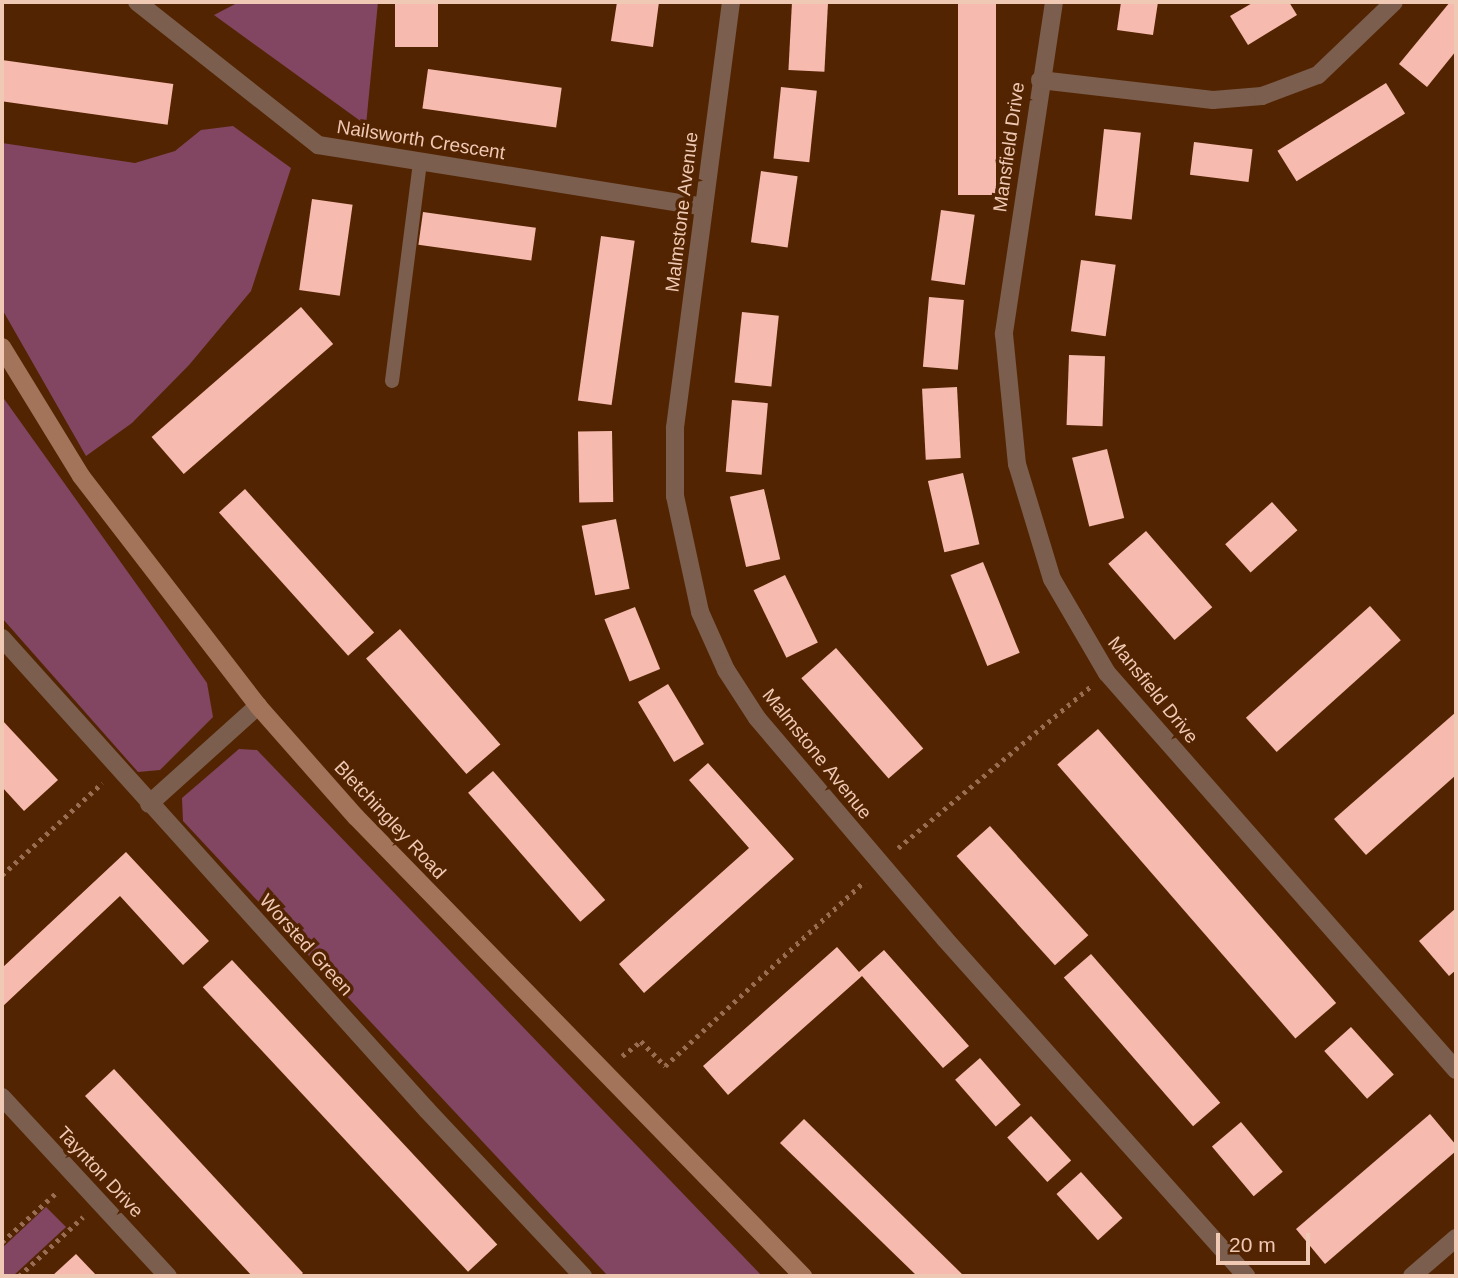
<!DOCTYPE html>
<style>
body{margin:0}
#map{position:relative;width:1458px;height:1278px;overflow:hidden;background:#532402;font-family:Helvetica,sans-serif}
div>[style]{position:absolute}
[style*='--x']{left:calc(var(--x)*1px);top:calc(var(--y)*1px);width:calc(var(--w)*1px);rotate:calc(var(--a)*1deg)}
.green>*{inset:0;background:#824663}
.building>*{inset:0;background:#f7baaf;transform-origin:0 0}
.path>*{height:4.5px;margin-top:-2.25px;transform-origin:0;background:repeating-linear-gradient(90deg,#986d51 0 3.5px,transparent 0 8.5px)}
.lane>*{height:14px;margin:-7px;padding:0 7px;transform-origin:7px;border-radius:7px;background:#7b5e4d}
.street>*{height:18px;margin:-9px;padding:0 9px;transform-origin:9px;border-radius:9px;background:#7b5e4d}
.secondary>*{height:18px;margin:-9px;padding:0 9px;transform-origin:9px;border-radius:9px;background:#a3745a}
span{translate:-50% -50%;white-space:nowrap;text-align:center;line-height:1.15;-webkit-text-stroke:7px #532402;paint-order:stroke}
.street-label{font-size:19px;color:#efc9b4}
.frame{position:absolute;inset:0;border:4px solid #efc9b4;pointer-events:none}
.scale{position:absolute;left:1216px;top:1233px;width:94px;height:32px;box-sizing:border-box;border:4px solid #efc9b4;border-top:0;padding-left:9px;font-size:21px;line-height:24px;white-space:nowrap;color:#efc9b4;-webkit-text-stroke:5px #532402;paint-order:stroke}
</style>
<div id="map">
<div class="green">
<i style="clip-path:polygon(239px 2px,378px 2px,366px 125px,214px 15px)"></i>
<i style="clip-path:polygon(233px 126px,291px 168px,251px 291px,189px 365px,132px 423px,86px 456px,2px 309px,2px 143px,135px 163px,175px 151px,201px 130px)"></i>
<i style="clip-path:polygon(2px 396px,207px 683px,213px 717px,160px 770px,138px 772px,2px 618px)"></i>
<i style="clip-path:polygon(239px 749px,257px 750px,762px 1276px,608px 1276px,183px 821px,182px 798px)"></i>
<i style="clip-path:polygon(46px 1207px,66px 1227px,13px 1276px,2px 1276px,2px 1248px)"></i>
</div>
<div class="building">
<i style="left:395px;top:2px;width:43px;height:45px"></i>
<i style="clip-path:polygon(617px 2px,659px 2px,653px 47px,611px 41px)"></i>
<i style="left:792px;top:2px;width:36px;height:68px;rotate:3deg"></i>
<i style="left:958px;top:2px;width:38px;height:193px"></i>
<i style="clip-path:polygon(1121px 2px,1158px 2px,1153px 35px,1117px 30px)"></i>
<i style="clip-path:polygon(1254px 2px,1289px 2px,1297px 15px,1248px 45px,1230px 16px)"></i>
<i style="clip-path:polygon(1450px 2px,1456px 2px,1456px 51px,1427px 87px,1399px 64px)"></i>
<i style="left:2px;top:60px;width:173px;height:41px;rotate:8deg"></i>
<i style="left:428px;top:69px;width:135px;height:40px;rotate:8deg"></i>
<i style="left:1386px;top:83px;width:36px;height:128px;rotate:58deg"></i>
<i style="left:781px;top:87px;width:36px;height:72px;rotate:6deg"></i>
<i style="left:1104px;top:129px;width:37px;height:87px;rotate:6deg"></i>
<i style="left:1194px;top:142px;width:59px;height:33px;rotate:7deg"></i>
<i style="left:761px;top:171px;width:37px;height:72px;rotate:8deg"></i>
<i style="left:312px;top:199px;width:41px;height:92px;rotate:8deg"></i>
<i style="left:941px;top:210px;width:34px;height:71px;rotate:8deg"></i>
<i style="left:423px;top:212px;width:114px;height:33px;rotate:8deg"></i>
<i style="left:601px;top:236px;width:34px;height:166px;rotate:8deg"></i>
<i style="left:1081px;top:260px;width:35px;height:72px;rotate:8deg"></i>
<i style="left:929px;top:297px;width:35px;height:70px;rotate:5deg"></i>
<i style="left:301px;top:307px;width:49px;height:198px;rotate:49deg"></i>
<i style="left:742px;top:312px;width:37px;height:71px;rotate:6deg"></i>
<i style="left:1069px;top:355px;width:36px;height:70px;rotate:2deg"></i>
<i style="left:957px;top:387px;width:71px;height:35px;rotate:87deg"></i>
<i style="left:732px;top:400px;width:36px;height:72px;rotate:5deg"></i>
<i style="left:612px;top:431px;width:71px;height:34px;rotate:89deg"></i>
<i style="left:1107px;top:449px;width:71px;height:36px;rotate:76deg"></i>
<i style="left:963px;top:473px;width:73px;height:36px;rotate:77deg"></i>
<i style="left:245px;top:489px;width:193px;height:35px;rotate:48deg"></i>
<i style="left:764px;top:489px;width:72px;height:35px;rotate:77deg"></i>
<i style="left:1272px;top:502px;width:38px;height:63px;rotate:48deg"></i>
<i style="left:616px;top:519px;width:71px;height:35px;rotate:79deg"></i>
<i style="left:1146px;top:531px;width:101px;height:50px;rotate:49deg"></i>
<i style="left:983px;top:562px;width:98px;height:35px;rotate:68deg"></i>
<i style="left:785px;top:575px;width:75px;height:35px;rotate:64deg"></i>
<i style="left:1370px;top:606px;width:46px;height:167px;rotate:48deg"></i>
<i style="left:635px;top:607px;width:67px;height:33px;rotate:68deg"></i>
<i style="left:400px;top:629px;width:153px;height:45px;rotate:49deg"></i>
<i style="left:836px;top:648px;width:133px;height:46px;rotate:49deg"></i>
<i style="left:668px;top:684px;width:70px;height:35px;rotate:59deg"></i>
<i style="clip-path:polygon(1456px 712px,1456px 775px,1366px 855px,1334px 819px)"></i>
<i style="clip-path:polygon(2px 720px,58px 780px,24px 811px,2px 787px)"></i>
<i style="left:1098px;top:729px;width:363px;height:54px;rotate:49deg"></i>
<i style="clip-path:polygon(708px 763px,794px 859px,644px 993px,619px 964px,749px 848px,689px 780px)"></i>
<i style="left:493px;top:771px;width:171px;height:33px;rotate:49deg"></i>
<i style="left:990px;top:826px;width:147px;height:45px;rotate:48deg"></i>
<i style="clip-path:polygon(126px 852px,209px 941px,183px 965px,120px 896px,2px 1007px,2px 968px)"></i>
<i style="clip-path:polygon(1456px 908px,1456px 970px,1449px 976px,1419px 941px)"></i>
<i style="clip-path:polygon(837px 947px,859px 972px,884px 950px,969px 1046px,943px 1068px,862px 976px,728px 1095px,703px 1066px)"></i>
<i style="left:1091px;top:954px;width:197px;height:36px;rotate:49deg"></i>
<i style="left:232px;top:960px;width:389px;height:40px;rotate:47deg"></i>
<i style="left:1351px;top:1027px;width:64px;height:36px;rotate:48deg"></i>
<i style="left:980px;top:1058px;width:62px;height:33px;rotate:49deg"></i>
<i style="clip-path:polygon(114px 1069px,303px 1273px,300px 1276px,252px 1276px,85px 1096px)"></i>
<i style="clip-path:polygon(1430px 1114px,1456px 1145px,1456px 1151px,1325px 1264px,1296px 1229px)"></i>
<i style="left:1031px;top:1116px;width:60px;height:32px;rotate:48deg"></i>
<i style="clip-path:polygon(804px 1119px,964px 1276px,917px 1276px,780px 1143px)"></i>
<i style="left:1241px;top:1122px;width:65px;height:38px;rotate:50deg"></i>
<i style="left:1081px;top:1172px;width:62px;height:33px;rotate:48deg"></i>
<i style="clip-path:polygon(76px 1254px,97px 1276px,52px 1276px)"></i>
</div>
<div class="path">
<i style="--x:898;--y:848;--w:251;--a:-40"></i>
<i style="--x:2;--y:875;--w:136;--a:-42.6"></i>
<i style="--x:622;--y:1056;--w:24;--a:-38"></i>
<i style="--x:641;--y:1041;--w:35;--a:46"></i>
<i style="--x:665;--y:1066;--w:272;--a:-42.8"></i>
<i style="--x:2;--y:1242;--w:76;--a:-42.3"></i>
<i style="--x:19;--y:1276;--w:87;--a:-42.7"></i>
</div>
<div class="lane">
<i style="--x:392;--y:381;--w:222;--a:-82.7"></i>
</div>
<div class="street">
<i style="--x:137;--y:2;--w:231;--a:38.3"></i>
<i style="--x:318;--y:145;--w:391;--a:9.1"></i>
<i style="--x:731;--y:2;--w:430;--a:97.5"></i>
<i style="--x:675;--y:428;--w:68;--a:90"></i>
<i style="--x:675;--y:496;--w:119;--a:77.8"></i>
<i style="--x:700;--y:612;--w:64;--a:65.9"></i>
<i style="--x:726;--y:670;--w:57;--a:57.1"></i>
<i style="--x:757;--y:718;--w:290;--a:49.6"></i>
<i style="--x:945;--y:939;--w:452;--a:48.2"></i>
<i style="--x:1054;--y:2;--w:336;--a:98.6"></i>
<i style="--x:1004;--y:334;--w:131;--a:84.3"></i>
<i style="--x:1017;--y:464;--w:120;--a:73.1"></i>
<i style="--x:1052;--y:579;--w:109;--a:59.7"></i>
<i style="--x:1107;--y:673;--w:529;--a:48.68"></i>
<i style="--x:1040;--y:80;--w:174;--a:6.6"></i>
<i style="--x:1213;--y:100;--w:49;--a:-4.7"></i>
<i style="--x:1262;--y:96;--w:60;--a:-20.6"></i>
<i style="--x:1318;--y:75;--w:105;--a:-43.8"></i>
<i style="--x:2;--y:638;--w:635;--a:48"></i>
<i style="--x:427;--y:1110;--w:228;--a:46.8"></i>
<i style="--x:149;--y:804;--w:147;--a:-42"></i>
<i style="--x:2;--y:1097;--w:244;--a:47.2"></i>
<i style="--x:1412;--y:1276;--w:58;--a:-40.8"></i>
</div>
<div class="secondary">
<i style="--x:2;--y:347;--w:151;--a:58.5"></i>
<i style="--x:81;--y:476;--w:290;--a:52.4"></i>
<i style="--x:258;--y:706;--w:148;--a:48.6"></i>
<i style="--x:356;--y:817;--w:641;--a:45.76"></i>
</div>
<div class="street-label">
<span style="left:421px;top:140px;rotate:9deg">Nailsworth Crescent</span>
<span style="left:1009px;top:147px;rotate:-82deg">Mansfield Drive</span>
<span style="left:682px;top:212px;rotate:-83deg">Malmstone Avenue</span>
<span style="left:1153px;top:690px;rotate:51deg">Mansfield Drive</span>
<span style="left:817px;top:754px;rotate:51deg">Malmstone Avenue</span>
<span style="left:390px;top:820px;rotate:47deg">Bletchingley Road</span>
<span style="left:306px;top:945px;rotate:48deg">Worsted Green</span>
<span style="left:100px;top:1172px;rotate:47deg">Taynton Drive</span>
</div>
<div class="frame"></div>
<div class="scale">20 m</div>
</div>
